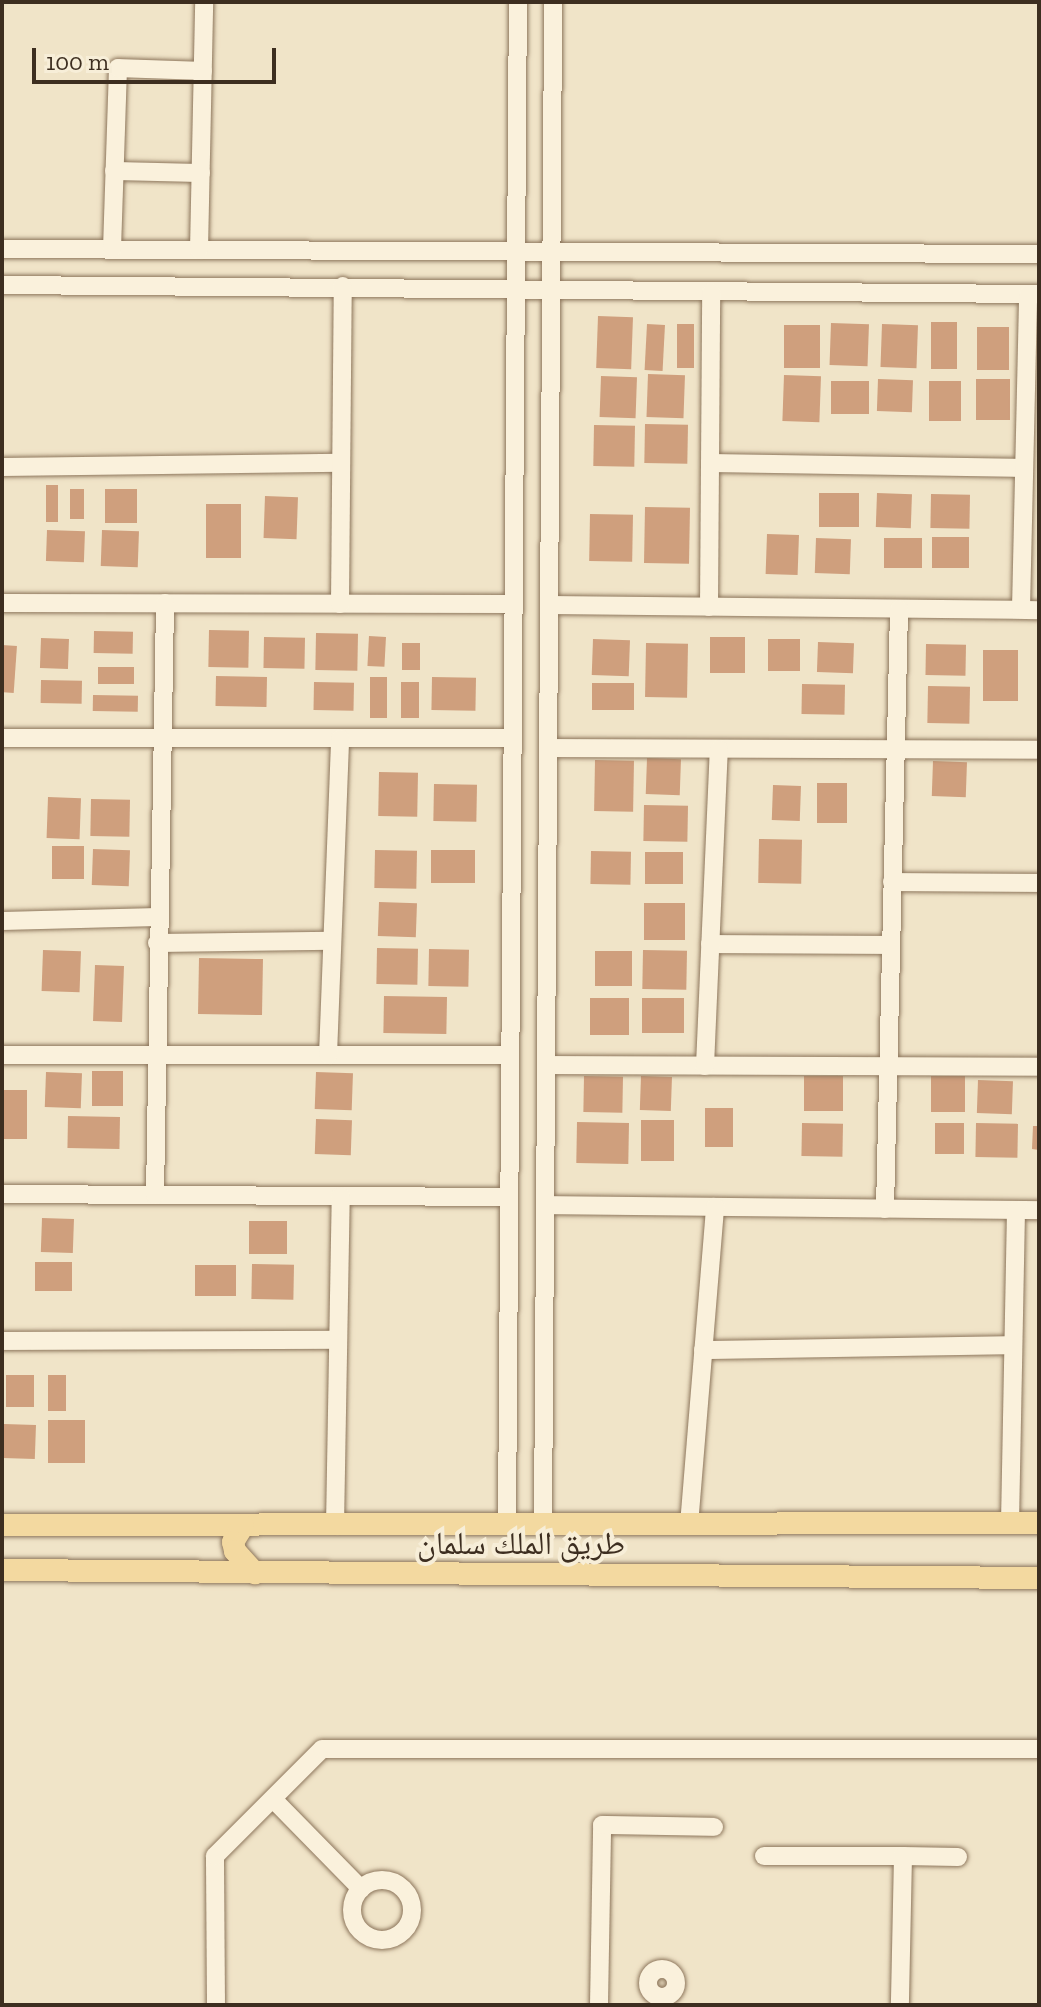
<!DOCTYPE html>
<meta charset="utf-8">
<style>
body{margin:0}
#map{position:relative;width:1041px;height:2007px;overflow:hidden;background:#f0e4c8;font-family:"Zilla Slab","Noto Naskh Arabic",serif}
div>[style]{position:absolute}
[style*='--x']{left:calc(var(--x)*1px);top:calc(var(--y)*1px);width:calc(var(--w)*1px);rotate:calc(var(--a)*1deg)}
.building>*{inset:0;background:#cf9f7d;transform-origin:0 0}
.roads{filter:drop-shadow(0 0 2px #8d765c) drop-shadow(0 0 2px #8d765c)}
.minor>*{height:18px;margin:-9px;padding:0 9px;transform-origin:9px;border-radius:9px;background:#faf1dc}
.minor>.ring{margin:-9px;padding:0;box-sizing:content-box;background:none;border:18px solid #faf1dc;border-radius:50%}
.major>*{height:22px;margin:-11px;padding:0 11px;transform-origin:11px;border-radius:11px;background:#f3d9a0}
span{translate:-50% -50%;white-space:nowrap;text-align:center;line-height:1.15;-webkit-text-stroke:8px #f7eed8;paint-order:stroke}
.street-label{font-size:32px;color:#3d2e20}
.frame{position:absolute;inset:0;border:4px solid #3d2e20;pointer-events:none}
.scale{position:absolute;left:32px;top:48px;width:244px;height:36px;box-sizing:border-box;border:4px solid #3d2e20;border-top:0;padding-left:10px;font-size:24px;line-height:28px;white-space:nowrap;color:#3d2e20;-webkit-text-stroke:6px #f7eed8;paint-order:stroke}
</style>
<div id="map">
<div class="building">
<i style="left:598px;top:316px;width:35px;height:52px;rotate:2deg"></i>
<i style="left:931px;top:322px;width:26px;height:47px"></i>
<i style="left:831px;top:323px;width:38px;height:42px;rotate:2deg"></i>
<i style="left:647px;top:324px;width:18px;height:46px;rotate:3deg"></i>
<i style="left:677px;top:324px;width:17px;height:44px"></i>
<i style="left:882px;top:324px;width:36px;height:43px;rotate:2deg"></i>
<i style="left:784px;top:325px;width:36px;height:43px"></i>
<i style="left:977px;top:327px;width:32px;height:43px"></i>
<i style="left:648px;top:374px;width:37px;height:43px;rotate:2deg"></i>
<i style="left:784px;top:375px;width:37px;height:46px;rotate:2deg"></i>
<i style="left:601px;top:376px;width:36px;height:41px;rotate:2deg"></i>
<i style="left:878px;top:379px;width:35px;height:32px;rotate:2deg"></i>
<i style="left:976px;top:379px;width:34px;height:41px"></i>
<i style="left:831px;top:381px;width:38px;height:33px"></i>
<i style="left:929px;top:381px;width:32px;height:40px"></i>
<i style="left:645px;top:424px;width:43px;height:39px;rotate:1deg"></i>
<i style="left:594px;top:425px;width:41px;height:41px;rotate:1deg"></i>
<i style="left:46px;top:485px;width:12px;height:37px"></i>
<i style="left:70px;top:489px;width:14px;height:30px"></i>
<i style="left:105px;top:489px;width:32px;height:34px"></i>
<i style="left:819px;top:493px;width:40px;height:34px"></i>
<i style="left:877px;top:493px;width:35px;height:34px;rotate:2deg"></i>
<i style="left:931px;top:494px;width:39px;height:34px;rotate:1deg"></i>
<i style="left:265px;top:496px;width:33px;height:42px;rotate:2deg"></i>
<i style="left:206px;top:504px;width:35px;height:54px"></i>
<i style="left:645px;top:507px;width:45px;height:56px;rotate:1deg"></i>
<i style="left:590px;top:514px;width:43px;height:47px;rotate:1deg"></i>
<i style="left:47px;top:530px;width:38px;height:31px;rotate:2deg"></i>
<i style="left:102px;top:530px;width:37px;height:36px;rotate:2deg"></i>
<i style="left:767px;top:534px;width:32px;height:40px;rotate:2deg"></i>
<i style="left:932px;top:537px;width:37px;height:31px"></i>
<i style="left:816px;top:538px;width:35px;height:35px;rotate:2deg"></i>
<i style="left:884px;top:538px;width:38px;height:30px"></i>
<i style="left:209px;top:630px;width:40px;height:37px;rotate:1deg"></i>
<i style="left:94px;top:631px;width:39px;height:22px;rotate:1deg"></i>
<i style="left:316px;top:633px;width:42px;height:37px;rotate:1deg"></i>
<i style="left:369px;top:636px;width:17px;height:30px;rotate:3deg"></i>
<i style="left:264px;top:637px;width:41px;height:31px;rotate:1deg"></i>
<i style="left:710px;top:637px;width:35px;height:36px"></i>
<i style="left:41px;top:638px;width:28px;height:30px;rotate:2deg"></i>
<i style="left:593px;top:639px;width:37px;height:36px;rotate:2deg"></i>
<i style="left:768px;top:639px;width:32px;height:32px"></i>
<i style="left:818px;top:642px;width:36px;height:30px;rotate:2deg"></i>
<i style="left:402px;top:643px;width:18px;height:27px"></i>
<i style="left:646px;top:643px;width:42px;height:54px;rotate:1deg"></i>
<i style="left:926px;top:644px;width:40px;height:31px;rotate:1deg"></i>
<i style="left:2px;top:645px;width:15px;height:47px;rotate:4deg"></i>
<i style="left:983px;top:650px;width:35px;height:51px"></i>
<i style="left:98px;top:667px;width:36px;height:17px"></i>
<i style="left:216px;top:676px;width:51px;height:30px;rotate:1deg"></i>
<i style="left:370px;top:677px;width:17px;height:41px"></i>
<i style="left:432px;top:677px;width:44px;height:33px;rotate:1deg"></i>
<i style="left:41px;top:680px;width:41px;height:23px;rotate:1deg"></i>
<i style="left:314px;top:682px;width:40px;height:28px;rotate:1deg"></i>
<i style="left:401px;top:682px;width:18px;height:36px"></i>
<i style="left:592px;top:683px;width:42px;height:27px"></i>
<i style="left:802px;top:684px;width:43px;height:30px;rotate:1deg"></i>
<i style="left:928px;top:686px;width:42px;height:37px;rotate:1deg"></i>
<i style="left:93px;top:695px;width:45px;height:16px;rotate:1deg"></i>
<i style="left:647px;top:758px;width:34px;height:36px;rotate:2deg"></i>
<i style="left:595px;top:760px;width:39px;height:51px;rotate:1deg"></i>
<i style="left:933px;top:761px;width:34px;height:35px;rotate:2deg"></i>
<i style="left:379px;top:772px;width:39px;height:44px;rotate:1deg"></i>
<i style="left:817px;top:783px;width:30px;height:40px"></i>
<i style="left:434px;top:784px;width:43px;height:37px;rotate:1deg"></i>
<i style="left:773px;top:785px;width:28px;height:35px;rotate:2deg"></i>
<i style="left:48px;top:797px;width:33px;height:41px;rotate:2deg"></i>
<i style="left:91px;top:799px;width:39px;height:37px;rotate:1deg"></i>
<i style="left:644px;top:805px;width:44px;height:36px;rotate:1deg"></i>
<i style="left:759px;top:839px;width:43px;height:44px;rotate:1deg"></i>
<i style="left:52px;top:846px;width:32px;height:33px"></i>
<i style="left:93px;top:849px;width:37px;height:36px;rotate:2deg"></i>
<i style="left:375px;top:850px;width:42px;height:38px;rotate:1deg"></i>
<i style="left:431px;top:850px;width:44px;height:33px"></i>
<i style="left:591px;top:851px;width:40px;height:33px;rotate:1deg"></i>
<i style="left:645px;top:852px;width:38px;height:32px"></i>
<i style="left:379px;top:902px;width:38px;height:34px;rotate:2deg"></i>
<i style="left:644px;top:903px;width:41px;height:37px"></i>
<i style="left:377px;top:948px;width:41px;height:36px;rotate:1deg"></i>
<i style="left:429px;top:949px;width:40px;height:37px;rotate:1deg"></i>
<i style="left:43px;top:950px;width:38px;height:41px;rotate:2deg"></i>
<i style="left:643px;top:950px;width:44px;height:39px;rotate:1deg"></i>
<i style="left:595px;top:951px;width:37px;height:35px"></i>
<i style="left:199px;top:958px;width:64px;height:56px;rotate:1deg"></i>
<i style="left:95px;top:965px;width:29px;height:56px;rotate:2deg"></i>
<i style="left:384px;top:996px;width:63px;height:37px;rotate:1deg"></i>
<i style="left:590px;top:998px;width:39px;height:37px"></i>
<i style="left:642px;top:998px;width:42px;height:35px"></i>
<i style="left:92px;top:1071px;width:31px;height:35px"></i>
<i style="left:46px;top:1072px;width:36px;height:35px;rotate:2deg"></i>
<i style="left:316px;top:1072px;width:37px;height:37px;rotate:2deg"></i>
<i style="left:584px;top:1076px;width:39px;height:36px;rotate:1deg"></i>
<i style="left:641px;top:1076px;width:31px;height:34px;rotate:2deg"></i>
<i style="left:804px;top:1076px;width:39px;height:35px"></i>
<i style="left:931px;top:1076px;width:34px;height:36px"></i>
<i style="left:978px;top:1080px;width:35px;height:33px;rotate:2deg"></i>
<i style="left:2px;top:1090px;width:25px;height:49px"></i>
<i style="left:705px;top:1108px;width:28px;height:39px"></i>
<i style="left:68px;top:1116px;width:52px;height:32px;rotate:1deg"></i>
<i style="left:316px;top:1119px;width:36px;height:35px;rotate:2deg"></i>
<i style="left:641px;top:1120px;width:33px;height:41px"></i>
<i style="left:577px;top:1122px;width:52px;height:41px;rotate:1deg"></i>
<i style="left:802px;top:1123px;width:41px;height:33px;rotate:1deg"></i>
<i style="left:935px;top:1123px;width:29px;height:31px"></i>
<i style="left:976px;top:1123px;width:42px;height:34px;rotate:1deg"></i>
<i style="clip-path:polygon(1033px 1126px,1039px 1126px,1039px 1150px,1032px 1149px)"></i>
<i style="left:42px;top:1218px;width:32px;height:34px;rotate:2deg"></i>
<i style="left:249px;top:1221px;width:38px;height:33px"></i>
<i style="left:35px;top:1262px;width:37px;height:29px"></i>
<i style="left:252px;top:1264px;width:42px;height:35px;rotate:1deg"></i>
<i style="left:195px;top:1265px;width:41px;height:31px"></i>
<i style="left:6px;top:1375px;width:28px;height:32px"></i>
<i style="left:48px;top:1375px;width:18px;height:36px"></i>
<i style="left:48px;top:1420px;width:37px;height:43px"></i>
<i style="left:4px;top:1424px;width:32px;height:34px;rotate:2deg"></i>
</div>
<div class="roads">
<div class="minor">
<i style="--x:114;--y:171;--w:87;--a:1.3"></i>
<i style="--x:2;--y:249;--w:1037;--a:0.28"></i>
<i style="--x:112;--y:249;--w:181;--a:-88.1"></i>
<i style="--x:118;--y:68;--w:85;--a:2"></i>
<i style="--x:199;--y:250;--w:248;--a:-88.8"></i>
<i style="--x:2;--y:285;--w:1037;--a:0.5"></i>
<i style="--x:710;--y:463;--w:314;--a:0.9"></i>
<i style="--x:2;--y:467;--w:339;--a:-0.7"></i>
<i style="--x:2;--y:603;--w:511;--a:0.11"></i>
<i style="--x:340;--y:604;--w:318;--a:-89.5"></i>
<i style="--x:549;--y:605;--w:490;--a:0.6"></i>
<i style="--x:709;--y:607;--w:315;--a:-89.6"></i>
<i style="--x:1021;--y:609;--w:315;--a:-88.7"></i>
<i style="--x:2;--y:738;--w:510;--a:0"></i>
<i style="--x:548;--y:748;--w:491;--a:0.2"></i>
<i style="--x:892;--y:882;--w:147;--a:0.4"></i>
<i style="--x:2;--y:921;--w:156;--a:-1.5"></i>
<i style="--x:157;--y:943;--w:175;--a:-0.7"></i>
<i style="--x:710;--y:944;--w:181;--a:0.3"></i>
<i style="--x:2;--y:1055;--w:508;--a:0"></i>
<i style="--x:328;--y:1055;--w:317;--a:-87.8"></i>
<i style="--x:546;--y:1065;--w:493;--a:0.2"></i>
<i style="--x:705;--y:1066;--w:317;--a:-87.5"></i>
<i style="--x:2;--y:1194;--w:507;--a:0.34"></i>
<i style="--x:155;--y:1195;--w:592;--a:-89.03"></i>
<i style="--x:545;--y:1205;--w:494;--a:0.6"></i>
<i style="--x:885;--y:1209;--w:600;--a:-88.66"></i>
<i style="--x:2;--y:1341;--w:336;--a:-0.2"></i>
<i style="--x:703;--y:1350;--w:310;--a:-0.9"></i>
<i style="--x:1010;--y:1523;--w:313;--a:-88.9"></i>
<i style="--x:507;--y:1525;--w:1523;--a:-89.59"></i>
<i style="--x:543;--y:1525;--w:1523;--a:-89.62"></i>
<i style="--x:689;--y:1525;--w:319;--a:-85.3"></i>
<i style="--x:335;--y:1526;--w:330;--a:-89"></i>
<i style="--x:273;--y:1799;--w:126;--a:45.6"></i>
<i style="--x:764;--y:1856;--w:139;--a:0"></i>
<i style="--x:903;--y:1856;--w:149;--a:91.2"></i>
<i style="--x:903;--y:1856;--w:55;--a:1"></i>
<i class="ring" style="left:352px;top:1880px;width:42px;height:42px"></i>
<i class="ring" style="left:648px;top:1969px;width:10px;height:10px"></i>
<i style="--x:216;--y:2005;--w:149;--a:-90.4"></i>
<i style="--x:215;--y:1856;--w:151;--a:-45"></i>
<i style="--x:322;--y:1749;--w:717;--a:0"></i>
<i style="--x:599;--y:2005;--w:180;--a:-89"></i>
<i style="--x:602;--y:1825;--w:112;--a:1"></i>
</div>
<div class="major">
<i style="--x:2;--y:1525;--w:1037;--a:-0.11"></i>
<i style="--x:243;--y:1526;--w:19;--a:122"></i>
<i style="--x:233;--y:1542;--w:9;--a:77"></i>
<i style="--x:235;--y:1551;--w:30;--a:48"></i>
<i style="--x:2;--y:1570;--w:1037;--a:0.44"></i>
</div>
</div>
<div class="street-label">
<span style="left:521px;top:1543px">طريق الملك سلمان</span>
</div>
<div class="frame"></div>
<div class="scale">100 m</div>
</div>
